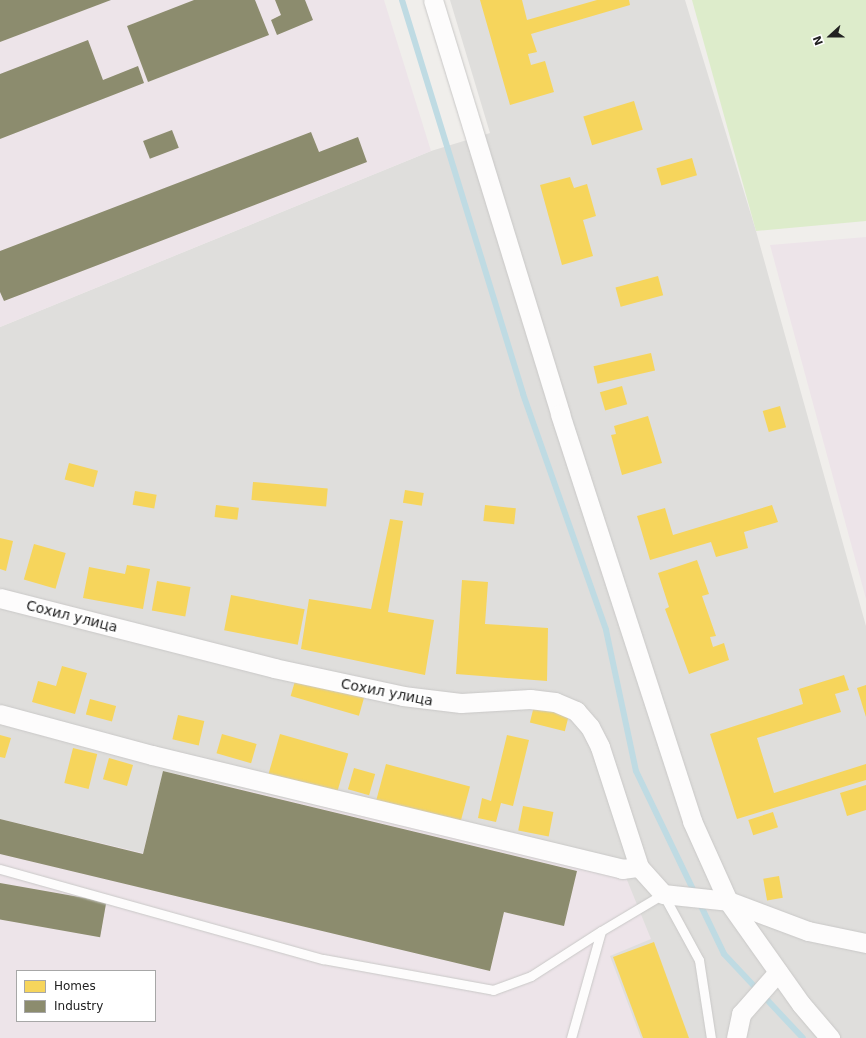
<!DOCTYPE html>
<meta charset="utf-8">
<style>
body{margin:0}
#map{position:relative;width:866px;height:1038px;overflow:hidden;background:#f0eeeb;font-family:"DejaVu Sans",sans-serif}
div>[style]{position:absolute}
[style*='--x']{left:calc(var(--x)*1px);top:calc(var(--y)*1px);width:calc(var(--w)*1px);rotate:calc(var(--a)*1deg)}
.residential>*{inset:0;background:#dfdedc}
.industrial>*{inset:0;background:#ede4e9}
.grass>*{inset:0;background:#ddeccb}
.homes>*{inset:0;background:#f6d55c;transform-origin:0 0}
.industry>*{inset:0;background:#8c8c6e;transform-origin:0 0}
.stream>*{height:6px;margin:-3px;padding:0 3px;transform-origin:3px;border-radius:3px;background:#bfdbe3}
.roads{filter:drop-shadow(0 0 1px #c9c8c7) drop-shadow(0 0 1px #c9c8c7)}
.service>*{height:9px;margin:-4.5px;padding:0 4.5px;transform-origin:4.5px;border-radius:4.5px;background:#fdfcfc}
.minor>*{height:19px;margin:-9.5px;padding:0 9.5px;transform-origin:9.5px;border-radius:9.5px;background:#fdfcfc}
span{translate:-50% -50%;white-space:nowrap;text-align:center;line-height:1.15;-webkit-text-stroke:4px #fff;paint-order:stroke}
.street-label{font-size:14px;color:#222}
.legend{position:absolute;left:16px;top:970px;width:140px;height:52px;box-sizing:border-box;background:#fff;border:1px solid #a7a7a7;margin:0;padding:5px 7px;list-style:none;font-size:12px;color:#222}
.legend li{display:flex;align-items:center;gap:8px;height:20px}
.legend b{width:20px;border:1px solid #a7a7a7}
.north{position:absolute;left:810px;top:16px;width:40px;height:40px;-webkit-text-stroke:3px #fff;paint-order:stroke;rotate:249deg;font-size:11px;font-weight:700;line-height:16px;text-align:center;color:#222}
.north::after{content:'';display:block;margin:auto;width:14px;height:18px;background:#222;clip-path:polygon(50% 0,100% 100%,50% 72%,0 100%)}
</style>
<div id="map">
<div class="residential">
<i style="clip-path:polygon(evenodd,450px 0,685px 0,756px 231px,866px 626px,866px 1038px,0 1038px,0 327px,431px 151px,490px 133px,450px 0,17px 971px,155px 971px,155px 1021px,17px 1021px,17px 971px)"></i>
</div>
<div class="industrial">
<i style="clip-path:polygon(0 0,384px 0,431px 151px,0 327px)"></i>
<i style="clip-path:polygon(866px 237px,866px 599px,770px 245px)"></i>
<i style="clip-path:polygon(evenodd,163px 771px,625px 875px,651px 939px,610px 956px,641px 1038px,0 1038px,0 819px,143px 853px,163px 771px,17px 971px,155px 971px,155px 1021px,17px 1021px,17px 971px)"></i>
</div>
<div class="grass">
<i style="clip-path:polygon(692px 0,866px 0,866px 221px,756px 231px)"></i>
</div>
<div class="homes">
<i style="clip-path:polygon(480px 0,522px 0,527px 20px,597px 0,629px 0,630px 5px,531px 34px,537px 52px,528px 54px,531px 65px,545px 61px,554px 92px,510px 105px)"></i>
<i style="left:634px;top:101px;width:30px;height:53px;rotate:73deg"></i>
<i style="left:692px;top:158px;width:18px;height:37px;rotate:74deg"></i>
<i style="clip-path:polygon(570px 177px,574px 188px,587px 184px,596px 216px,583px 220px,593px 256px,562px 265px,540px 185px)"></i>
<i style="left:658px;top:276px;width:20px;height:44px;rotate:75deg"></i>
<i style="left:651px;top:353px;width:18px;height:59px;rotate:77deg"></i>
<i style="left:622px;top:386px;width:19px;height:23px;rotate:74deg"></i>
<i style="left:780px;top:406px;width:22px;height:18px;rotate:74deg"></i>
<i style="clip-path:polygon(648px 416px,662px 463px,622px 475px,611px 435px,616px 434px,614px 426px)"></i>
<i style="left:69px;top:463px;width:30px;height:17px;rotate:15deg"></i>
<i style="left:253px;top:482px;width:75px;height:18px;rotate:5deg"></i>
<i style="left:405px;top:490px;width:19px;height:13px;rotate:9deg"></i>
<i style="left:135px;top:491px;width:22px;height:14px;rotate:10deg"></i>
<i style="left:216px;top:505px;width:23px;height:12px;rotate:7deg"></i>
<i style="left:485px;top:505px;width:31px;height:16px;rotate:6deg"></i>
<i style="clip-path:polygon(772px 505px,778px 522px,744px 532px,748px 548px,716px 557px,711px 542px,650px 560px,637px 516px,665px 508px,673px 535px)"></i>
<i style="clip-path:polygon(390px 519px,403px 521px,388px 612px,434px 620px,425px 675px,301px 649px,309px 599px,371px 609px)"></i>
<i style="clip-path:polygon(0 538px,13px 541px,6px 571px,0 569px)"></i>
<i style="left:34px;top:544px;width:33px;height:37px;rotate:16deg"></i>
<i style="clip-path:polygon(697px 560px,709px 594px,702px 596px,716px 636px,710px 637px,713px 647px,724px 643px,729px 660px,689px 674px,665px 609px,669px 607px,658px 573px)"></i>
<i style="clip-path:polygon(127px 565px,150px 569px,143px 609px,83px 598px,89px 567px,125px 574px)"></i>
<i style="clip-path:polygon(462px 580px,488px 582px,485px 624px,548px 628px,547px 681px,456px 674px)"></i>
<i style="left:157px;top:581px;width:34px;height:30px;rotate:10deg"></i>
<i style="left:231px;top:595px;width:75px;height:36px;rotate:11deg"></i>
<i style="clip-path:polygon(62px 666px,87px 673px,75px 714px,32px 702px,38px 681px,56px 686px)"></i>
<i style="left:297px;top:674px;width:71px;height:23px;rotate:16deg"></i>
<i style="clip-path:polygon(844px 675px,849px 690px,835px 694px,841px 712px,757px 738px,774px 793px,866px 764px,866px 780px,737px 819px,710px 734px,803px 704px,799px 689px)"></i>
<i style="clip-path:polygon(866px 685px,866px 717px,857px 688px)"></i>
<i style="left:90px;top:699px;width:27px;height:16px;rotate:15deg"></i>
<i style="left:534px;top:706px;width:36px;height:17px;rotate:14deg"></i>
<i style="left:178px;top:715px;width:27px;height:25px;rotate:13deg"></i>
<i style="left:222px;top:734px;width:36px;height:20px;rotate:16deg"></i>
<i style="left:280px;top:734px;width:71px;height:43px;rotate:16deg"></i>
<i style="clip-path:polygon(0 735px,11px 738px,5px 758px,0 757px)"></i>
<i style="clip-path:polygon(507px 735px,529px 740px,513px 806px,501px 803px,496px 822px,478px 818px,482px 798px,491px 801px)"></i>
<i style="left:73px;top:748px;width:25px;height:36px;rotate:14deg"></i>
<i style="left:109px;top:758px;width:25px;height:22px;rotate:16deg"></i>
<i style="left:386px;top:764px;width:87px;height:41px;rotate:15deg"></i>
<i style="left:354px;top:768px;width:22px;height:22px;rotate:16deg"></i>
<i style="clip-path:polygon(866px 785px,866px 810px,847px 816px,840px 793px)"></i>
<i style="left:523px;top:806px;width:31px;height:25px;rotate:11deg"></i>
<i style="left:773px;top:812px;width:16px;height:26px;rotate:72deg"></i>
<i style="left:779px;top:876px;width:22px;height:16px;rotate:80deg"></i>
<i style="clip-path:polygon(654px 942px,689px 1038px,643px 1038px,613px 957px)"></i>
</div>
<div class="industry">
<i style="clip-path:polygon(0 0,111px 0,0 42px)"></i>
<i style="clip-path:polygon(194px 0,255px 0,269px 35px,148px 82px,127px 26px)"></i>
<i style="clip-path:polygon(275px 0,305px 0,313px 20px,277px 35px,271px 20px,281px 15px)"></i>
<i style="clip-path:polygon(88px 40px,103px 80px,138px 66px,144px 83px,0 139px,0 74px)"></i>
<i style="left:172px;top:130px;width:19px;height:31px;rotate:69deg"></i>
<i style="clip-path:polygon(311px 132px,319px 152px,358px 137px,367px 162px,4px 301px,0 292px,0 251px)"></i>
<i style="clip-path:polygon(163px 771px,577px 871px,564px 926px,504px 912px,490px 971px,0 854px,0 819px,143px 854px)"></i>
<i style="left:0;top:883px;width:108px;height:36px;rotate:10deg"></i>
</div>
<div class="stream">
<i style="--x:402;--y:0;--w:412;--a:72.9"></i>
<i style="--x:523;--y:394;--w:250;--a:70.6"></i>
<i style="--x:606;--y:630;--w:144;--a:78"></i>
<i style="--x:636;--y:771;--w:203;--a:64.3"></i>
<i style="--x:724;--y:954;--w:115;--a:46.8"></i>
</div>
<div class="roads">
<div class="service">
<i style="--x:0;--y:869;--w:335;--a:15.6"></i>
<i style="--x:323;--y:959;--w:173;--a:10.3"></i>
<i style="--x:493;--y:990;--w:40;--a:-20.2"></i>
<i style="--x:531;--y:976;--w:83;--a:-32.7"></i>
<i style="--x:571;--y:1038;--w:111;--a:-74.3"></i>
<i style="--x:601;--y:931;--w:72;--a:-30.8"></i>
<i style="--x:663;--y:894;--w:75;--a:61.4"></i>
<i style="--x:699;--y:960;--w:79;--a:81.3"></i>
</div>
<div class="minor">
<i style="--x:433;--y:0;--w:433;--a:72.9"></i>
<i style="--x:560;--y:414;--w:428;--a:72"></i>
<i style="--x:692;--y:821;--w:88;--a:65.8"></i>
<i style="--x:728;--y:901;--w:126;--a:54.7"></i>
<i style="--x:801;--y:1004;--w:45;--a:49.5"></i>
<i style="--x:0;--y:598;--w:283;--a:14.3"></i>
<i style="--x:274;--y:668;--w:132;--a:12.2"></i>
<i style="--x:403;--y:696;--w:58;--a:6.9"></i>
<i style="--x:461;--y:703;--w:69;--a:-3.3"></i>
<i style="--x:530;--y:699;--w:25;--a:7"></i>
<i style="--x:555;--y:702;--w:23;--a:23"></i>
<i style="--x:576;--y:711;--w:21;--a:49"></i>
<i style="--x:590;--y:727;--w:22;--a:63"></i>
<i style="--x:600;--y:747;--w:126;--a:72"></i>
<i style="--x:639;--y:867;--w:36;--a:48"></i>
<i style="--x:663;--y:894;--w:65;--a:6.1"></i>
<i style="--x:728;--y:901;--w:85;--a:20.6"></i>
<i style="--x:808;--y:931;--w:59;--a:11.7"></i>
<i style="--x:0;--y:714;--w:157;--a:15.1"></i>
<i style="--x:152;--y:755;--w:484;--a:13.6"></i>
<i style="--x:622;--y:869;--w:17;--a:-7"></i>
<i style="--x:736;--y:1038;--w:25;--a:-78"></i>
<i style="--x:741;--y:1014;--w:56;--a:-48.6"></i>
</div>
</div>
<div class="street-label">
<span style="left:72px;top:616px;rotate:14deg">Сохил улица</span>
<span style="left:387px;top:692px;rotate:11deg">Сохил улица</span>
</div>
<ul class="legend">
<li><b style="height:11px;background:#f6d55c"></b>Homes</li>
<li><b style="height:11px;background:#8c8c6e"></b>Industry</li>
</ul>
<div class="north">N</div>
</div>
